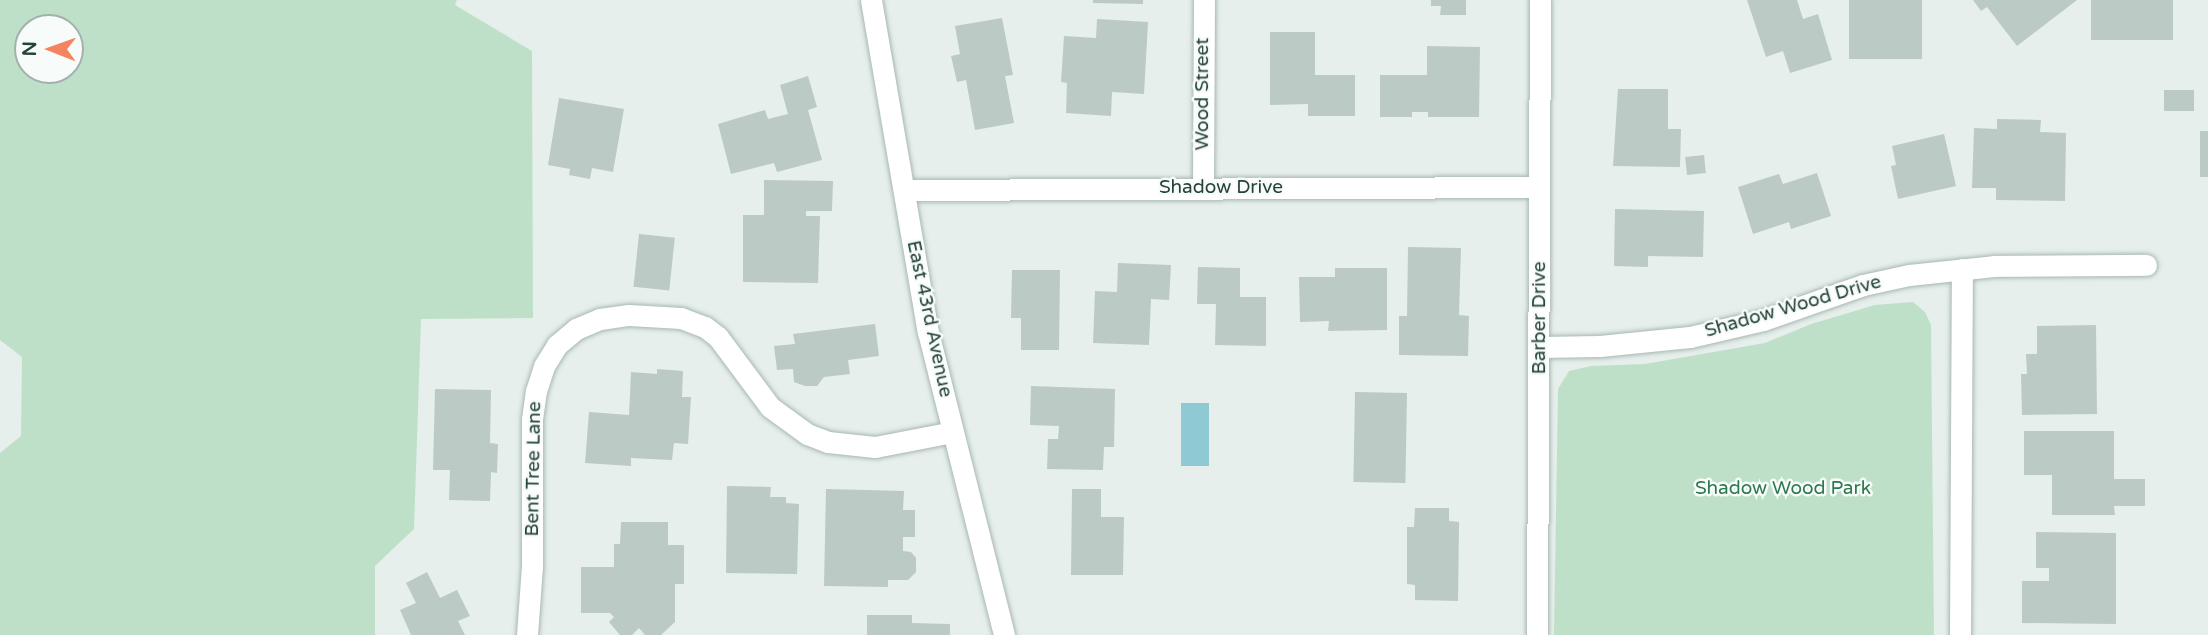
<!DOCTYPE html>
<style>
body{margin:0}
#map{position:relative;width:2208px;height:635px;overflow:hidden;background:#e6efeb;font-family:"Varela Round",sans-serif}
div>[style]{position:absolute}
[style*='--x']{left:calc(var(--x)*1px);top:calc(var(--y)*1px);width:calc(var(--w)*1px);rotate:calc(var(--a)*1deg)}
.green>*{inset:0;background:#bfe0c8}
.water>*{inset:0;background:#8ec9d4;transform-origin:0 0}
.building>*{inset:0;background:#bbcac4;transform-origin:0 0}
.roads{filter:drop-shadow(0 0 2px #a8b8b2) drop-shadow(0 0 2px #a8b8b2)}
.minor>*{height:21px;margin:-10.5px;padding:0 10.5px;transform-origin:10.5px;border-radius:10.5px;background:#fff}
.tertiary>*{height:21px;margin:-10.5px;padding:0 10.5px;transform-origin:10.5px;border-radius:10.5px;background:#fff}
span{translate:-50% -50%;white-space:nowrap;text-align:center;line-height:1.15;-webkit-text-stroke:5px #f7fbf9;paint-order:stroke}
.street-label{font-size:19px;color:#24423a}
.park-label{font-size:19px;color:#2d7a4b}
.north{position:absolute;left:14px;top:14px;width:70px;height:70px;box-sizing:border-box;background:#f7fbf9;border:2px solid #a3b1ad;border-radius:50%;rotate:271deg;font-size:19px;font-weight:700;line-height:28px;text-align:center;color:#24423a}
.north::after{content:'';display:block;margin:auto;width:24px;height:32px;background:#f4845f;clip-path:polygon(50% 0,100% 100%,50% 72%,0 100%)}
</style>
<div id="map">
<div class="green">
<i style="clip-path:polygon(evenodd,0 0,457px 0,455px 5px,532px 51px,533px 318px,421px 319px,414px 529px,375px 566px,375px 635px,0 635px,0 453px,21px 436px,22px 357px,0 340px,0 0,70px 28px,70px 70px,28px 70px,28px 28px,70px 28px)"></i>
<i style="clip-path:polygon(1913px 302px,1925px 312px,1931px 325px,1934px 635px,1554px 635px,1558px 389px,1569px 371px,1591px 366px,1645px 364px,1765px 343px,1811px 324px,1875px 305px)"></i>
</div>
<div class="water">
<i style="left:1181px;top:403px;width:28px;height:63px"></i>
</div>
<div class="building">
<i style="clip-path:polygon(1093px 0,1143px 0,1143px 4px,1093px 3px)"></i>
<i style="clip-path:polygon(1431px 0,1466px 0,1466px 15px,1440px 15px,1441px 6px,1431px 6px)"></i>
<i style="clip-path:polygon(1747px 0,1797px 0,1803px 19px,1818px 14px,1832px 60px,1790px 73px,1783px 51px,1766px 57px)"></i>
<i style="left:1849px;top:0;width:73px;height:59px"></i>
<i style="clip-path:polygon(1973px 0,2077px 0,2017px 46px,1987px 7px,1981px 11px)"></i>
<i style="left:2091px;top:0;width:82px;height:40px"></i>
<i style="clip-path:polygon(1002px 18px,1013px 75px,1005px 76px,1014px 123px,975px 130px,966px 80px,957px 82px,951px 56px,960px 54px,955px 26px)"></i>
<i style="clip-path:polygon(1097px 19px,1148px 22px,1144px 94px,1112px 92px,1111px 116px,1066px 113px,1067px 83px,1061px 82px,1064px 36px,1096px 38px)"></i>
<i style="clip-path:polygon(1270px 32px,1315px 32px,1315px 75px,1355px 75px,1355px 116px,1308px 116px,1308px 104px,1270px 105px)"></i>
<i style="clip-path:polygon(1427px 46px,1480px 47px,1479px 117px,1428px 117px,1428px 112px,1412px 112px,1412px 117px,1380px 117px,1380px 75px,1427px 75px)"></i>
<i style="clip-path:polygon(808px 76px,817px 107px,808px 110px,822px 160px,777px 172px,774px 163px,731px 174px,718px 124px,765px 110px,768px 119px,788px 114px,780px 85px)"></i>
<i style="clip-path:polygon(1618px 89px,1668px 89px,1668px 129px,1681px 129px,1680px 167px,1613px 166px)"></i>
<i style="left:2164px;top:90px;width:30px;height:21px"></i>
<i style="clip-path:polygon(559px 98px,624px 109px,613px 172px,592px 168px,590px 179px,569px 175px,570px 169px,548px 165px)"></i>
<i style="clip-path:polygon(1997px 119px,2041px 120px,2040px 132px,2066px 133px,2065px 201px,1996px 200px,1996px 188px,1972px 188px,1974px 128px,1997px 129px)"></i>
<i style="left:2200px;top:131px;width:8px;height:46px"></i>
<i style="clip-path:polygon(1944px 134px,1956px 186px,1898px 199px,1891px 166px,1896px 165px,1892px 146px)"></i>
<i style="left:1704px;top:155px;width:18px;height:19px;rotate:84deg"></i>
<i style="clip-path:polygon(1817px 173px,1831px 216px,1791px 229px,1789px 222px,1753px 234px,1738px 187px,1779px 174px,1783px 184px)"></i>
<i style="clip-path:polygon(764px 180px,833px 181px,832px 211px,806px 211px,806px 216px,820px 216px,818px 283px,743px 282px,743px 215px,764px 215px)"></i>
<i style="clip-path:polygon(1615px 209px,1704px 211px,1703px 257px,1648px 256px,1648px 267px,1614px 266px)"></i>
<i style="left:639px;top:234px;width:36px;height:53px;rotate:6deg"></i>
<i style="clip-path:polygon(1408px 247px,1461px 248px,1459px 315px,1469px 316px,1468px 356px,1399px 355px,1399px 316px,1407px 316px)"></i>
<i style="clip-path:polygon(1118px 263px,1171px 265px,1169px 300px,1151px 299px,1149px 345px,1093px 343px,1095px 291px,1117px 292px)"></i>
<i style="clip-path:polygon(1198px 267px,1240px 268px,1240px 297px,1266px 297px,1266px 346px,1215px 345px,1216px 304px,1197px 304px)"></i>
<i style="clip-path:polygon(1335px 268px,1387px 268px,1387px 330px,1328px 331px,1329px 321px,1300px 322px,1299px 277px,1335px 277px)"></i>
<i style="clip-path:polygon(1012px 270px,1060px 270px,1059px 350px,1021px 350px,1021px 318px,1011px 318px)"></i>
<i style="clip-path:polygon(875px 324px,879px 356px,848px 360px,850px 374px,824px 377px,817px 386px,805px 386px,794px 382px,793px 369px,777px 370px,774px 346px,795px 344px,793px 334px)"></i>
<i style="clip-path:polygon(2096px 325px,2097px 414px,2022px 415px,2021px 374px,2027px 374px,2026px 354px,2037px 354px,2037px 326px)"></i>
<i style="clip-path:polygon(657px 369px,683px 371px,682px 397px,691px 397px,688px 444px,674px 443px,672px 460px,631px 458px,631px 466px,585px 463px,589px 412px,629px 415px,631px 372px,657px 374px)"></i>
<i style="clip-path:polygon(1031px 386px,1115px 389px,1114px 447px,1104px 447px,1103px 470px,1047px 469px,1048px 439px,1058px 439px,1059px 426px,1030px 425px)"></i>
<i style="clip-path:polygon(435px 389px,491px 390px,490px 443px,498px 444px,497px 473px,491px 472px,490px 501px,449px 500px,450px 470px,433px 470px)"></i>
<i style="left:1355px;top:392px;width:52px;height:90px;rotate:1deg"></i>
<i style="clip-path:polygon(2024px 431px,2114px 431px,2114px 479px,2145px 479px,2145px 506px,2114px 506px,2115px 515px,2052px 515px,2052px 475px,2024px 475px)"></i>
<i style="clip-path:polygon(727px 486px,771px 487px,770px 497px,786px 497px,786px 503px,799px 504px,797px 574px,726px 573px)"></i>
<i style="clip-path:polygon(826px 489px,904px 491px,903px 510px,915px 510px,915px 537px,903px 537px,903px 551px,911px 552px,916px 558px,916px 572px,908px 580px,888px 580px,888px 587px,824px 586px)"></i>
<i style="clip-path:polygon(1072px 489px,1101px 489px,1101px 517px,1124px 517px,1123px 575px,1071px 575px)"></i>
<i style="clip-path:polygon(1415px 508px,1449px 508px,1449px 521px,1459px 522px,1458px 601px,1415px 600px,1415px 585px,1407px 584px,1407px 527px,1414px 527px)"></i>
<i style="clip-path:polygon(621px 522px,668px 522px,668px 545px,684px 545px,684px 584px,675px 584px,675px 622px,661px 635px,645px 635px,639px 628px,632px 635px,620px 635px,609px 622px,614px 617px,610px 613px,581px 613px,581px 567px,614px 567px,614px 544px,620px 544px)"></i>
<i style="clip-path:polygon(2036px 532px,2116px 533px,2116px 624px,2022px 623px,2022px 581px,2049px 581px,2049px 568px,2036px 568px)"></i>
<i style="clip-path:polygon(427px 572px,440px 598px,457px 590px,470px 616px,458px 621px,465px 635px,411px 635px,400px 610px,416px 603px,406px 583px)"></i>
<i style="clip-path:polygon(867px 615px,912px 615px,912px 623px,950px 624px,950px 635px,867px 635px)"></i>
</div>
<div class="roads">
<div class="minor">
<i style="--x:1203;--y:188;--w:188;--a:-89.7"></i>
<i style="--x:904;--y:190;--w:635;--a:-0.27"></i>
<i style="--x:1540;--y:347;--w:60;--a:-1"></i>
<i style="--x:1600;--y:346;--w:90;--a:-5.7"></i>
<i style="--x:1690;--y:337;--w:75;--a:-13.1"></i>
<i style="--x:1763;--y:320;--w:106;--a:-19.3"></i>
<i style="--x:1863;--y:285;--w:47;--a:-12.3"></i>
<i style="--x:1909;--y:275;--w:85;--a:-6"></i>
<i style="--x:1994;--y:266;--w:152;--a:-0.4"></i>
<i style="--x:527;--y:635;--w:69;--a:-85.9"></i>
<i style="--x:532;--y:566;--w:147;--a:-90"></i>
<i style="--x:532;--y:419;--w:28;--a:-82"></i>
<i style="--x:536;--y:391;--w:26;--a:-72"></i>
<i style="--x:544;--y:366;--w:25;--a:-58"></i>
<i style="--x:557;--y:345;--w:25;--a:-40"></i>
<i style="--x:576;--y:329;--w:26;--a:-23"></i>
<i style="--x:600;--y:319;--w:29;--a:-8"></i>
<i style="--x:629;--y:315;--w:52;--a:3.3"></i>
<i style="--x:681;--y:318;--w:26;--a:21"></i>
<i style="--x:705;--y:327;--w:16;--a:38"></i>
<i style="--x:718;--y:337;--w:87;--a:53.4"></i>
<i style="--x:770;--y:407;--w:46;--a:36.1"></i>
<i style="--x:807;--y:434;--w:22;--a:21"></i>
<i style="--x:828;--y:442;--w:47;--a:6.1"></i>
<i style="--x:875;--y:447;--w:79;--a:-10.9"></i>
<i style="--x:1537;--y:635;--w:635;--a:-89.73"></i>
<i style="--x:1960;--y:635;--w:366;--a:-89.7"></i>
</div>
<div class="tertiary">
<i style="--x:871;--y:0;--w:337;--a:80.3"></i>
<i style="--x:928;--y:332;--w:312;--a:75.9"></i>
</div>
</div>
<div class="street-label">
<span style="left:1203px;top:94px;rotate:-90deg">Wood Street</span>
<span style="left:1221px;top:188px">Shadow Drive</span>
<span style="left:1793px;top:307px;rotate:-16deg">Shadow Wood Drive</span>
<span style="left:1540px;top:318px;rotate:-90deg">Barber Drive</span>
<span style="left:929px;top:319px;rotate:78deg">East 43rd Avenue</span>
<span style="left:534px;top:469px;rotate:-89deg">Bent Tree Lane</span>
</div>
<div class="park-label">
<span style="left:1783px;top:489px">Shadow Wood Park</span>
</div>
<div class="north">N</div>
</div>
